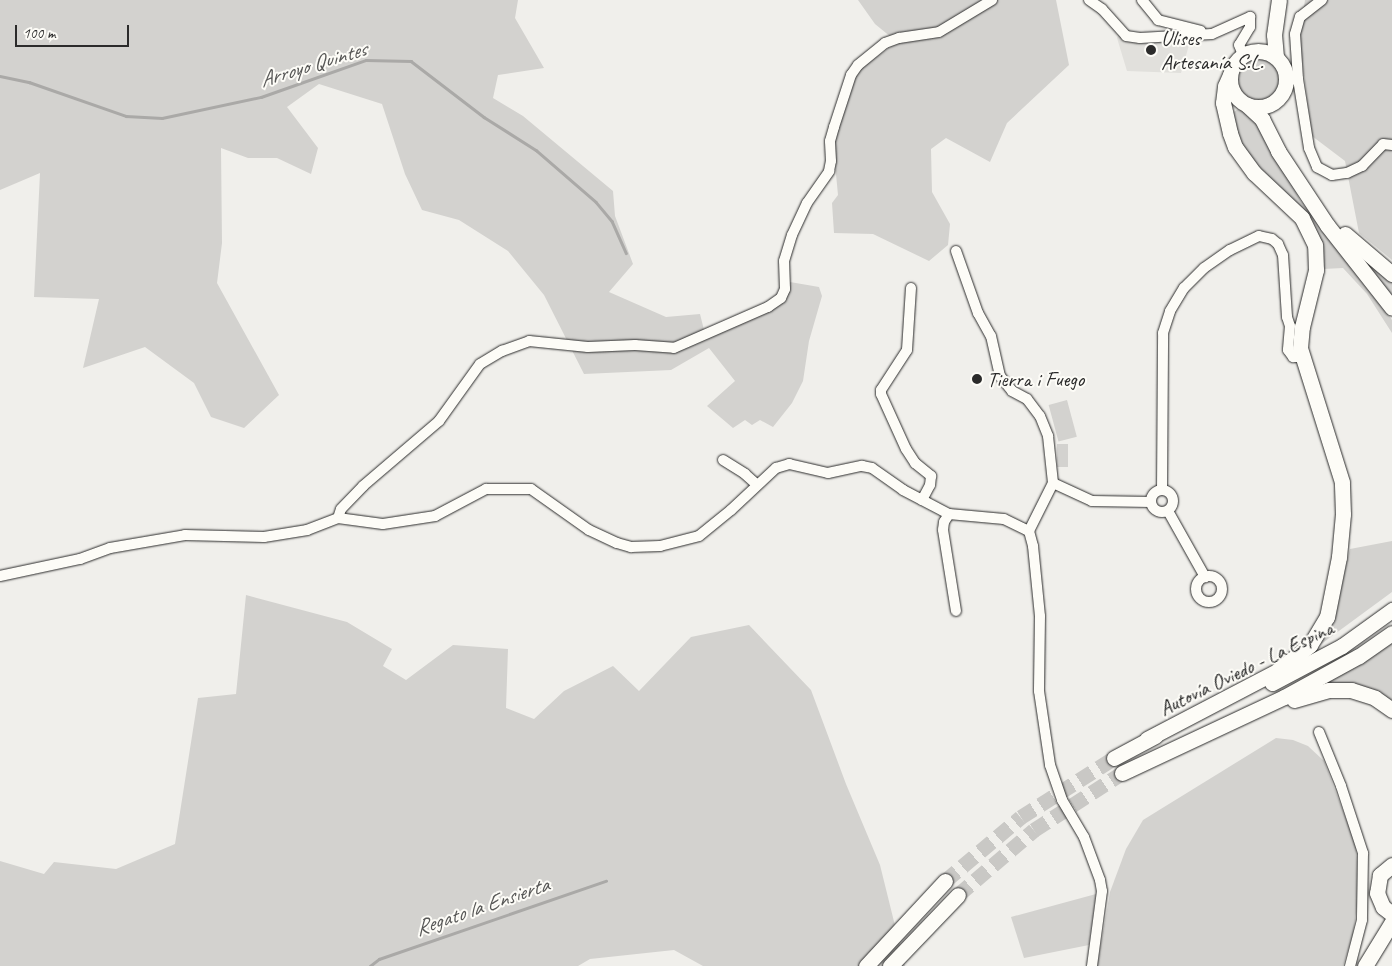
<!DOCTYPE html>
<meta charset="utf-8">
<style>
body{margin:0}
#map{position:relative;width:1392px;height:966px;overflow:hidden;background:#f0efeb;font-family:Caveat,sans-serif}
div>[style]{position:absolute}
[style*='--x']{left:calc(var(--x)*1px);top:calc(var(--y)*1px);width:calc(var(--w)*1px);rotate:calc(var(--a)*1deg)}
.built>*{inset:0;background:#e1e0dc}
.green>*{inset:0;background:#d3d2cf;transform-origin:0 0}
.round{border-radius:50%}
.stream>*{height:2.5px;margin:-1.25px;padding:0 1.25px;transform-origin:1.25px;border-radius:1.25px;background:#aaa9a7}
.highway-tunnel>*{height:15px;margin-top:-7.5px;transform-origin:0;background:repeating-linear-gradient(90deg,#c9c8c5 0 15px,transparent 0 23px)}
.roads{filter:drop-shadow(0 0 1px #2b2b2b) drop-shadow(0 0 1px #2b2b2b)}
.minor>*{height:10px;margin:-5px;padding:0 5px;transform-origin:5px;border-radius:5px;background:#fdfcf7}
.minor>.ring{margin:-5px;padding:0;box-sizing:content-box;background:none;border:10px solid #fdfcf7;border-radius:50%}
.highway>*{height:15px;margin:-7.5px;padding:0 7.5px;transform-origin:7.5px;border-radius:7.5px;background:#fdfcf7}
.highway>.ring{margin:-7.5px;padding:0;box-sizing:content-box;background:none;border:15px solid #fdfcf7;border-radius:50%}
.dots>*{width:14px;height:14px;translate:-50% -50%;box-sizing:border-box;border:2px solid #fdfcf7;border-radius:50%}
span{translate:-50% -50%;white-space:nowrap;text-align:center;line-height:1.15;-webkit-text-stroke:4px #fdfcf7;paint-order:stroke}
.poi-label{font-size:21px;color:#2b2b2b}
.left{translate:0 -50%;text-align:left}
.street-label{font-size:21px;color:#2b2b2b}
.water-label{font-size:22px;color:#575756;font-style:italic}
.scale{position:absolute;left:15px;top:25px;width:114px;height:22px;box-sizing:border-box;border:2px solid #2b2b2b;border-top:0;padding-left:6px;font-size:15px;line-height:18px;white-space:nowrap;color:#2b2b2b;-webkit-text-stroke:4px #fdfcf7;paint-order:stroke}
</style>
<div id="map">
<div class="built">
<i style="clip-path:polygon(1120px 33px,1191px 38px,1181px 73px,1127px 71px,1117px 38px)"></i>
</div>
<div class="green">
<i style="clip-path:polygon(0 0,518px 0,515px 18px,544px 68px,498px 75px,493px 98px,523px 116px,613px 191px,615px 216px,633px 264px,609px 292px,666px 317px,700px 314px,706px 338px,769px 310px,790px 282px,819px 287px,822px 296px,809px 341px,803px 381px,792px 403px,773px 427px,760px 420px,752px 425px,745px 420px,733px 428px,707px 406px,735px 381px,709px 348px,671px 370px,584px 374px,544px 295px,508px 251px,459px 220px,422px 210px,405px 174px,382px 104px,319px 84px,287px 107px,318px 148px,311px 174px,277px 158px,248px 158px,221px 148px,222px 243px,217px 283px,279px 395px,244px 428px,211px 417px,194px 383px,145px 347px,83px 368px,99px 299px,34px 297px,40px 173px,0 190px)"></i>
<i style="clip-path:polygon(858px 0,1056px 0,1069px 65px,1007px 123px,990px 162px,946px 138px,931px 149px,932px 192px,950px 224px,948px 245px,929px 261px,873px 234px,834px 233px,832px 203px,838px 195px,833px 143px,849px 93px,857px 74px,863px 67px,897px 42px,875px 24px)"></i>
<i style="clip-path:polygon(1305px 0,1392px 0,1392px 260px,1359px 233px,1345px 161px,1312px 136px,1299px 38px)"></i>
<i class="round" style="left:1237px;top:56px;width:44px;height:44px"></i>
<i style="clip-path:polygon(1240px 108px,1256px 120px,1300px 200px,1380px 302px,1392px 320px,1392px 333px,1367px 294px,1343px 268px,1323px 269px,1322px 248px,1297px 204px,1262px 172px,1240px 143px,1232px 113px)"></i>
<i style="clip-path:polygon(1356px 250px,1392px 278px,1392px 297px)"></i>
<i style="left:1067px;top:400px;width:38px;height:19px;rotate:75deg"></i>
<i style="left:1057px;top:444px;width:11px;height:23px"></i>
<i style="clip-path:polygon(1392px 541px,1392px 592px,1313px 650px,1345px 569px,1350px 549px)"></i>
<i style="clip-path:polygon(246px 595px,347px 622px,392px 649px,383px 666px,406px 680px,453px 645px,508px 649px,506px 708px,534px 719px,564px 691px,613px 666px,639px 691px,691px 637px,749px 625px,811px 690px,846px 784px,880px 865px,905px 966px,703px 966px,674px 950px,590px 959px,578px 966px,0 966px,0 861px,44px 874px,54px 862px,116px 869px,175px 844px,198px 698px,236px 694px)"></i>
<i style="clip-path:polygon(1392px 642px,1392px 703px,1324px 684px,1360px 663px)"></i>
<i style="clip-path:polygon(1276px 738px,1293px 740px,1308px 746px,1324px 761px,1356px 845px,1359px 892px,1353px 934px,1343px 966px,1097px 966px,1110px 892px,1126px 849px,1143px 820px)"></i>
<i style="clip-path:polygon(1096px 894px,1089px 945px,1024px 958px,1011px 917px)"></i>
</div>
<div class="stream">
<i style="--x:0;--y:76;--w:30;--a:12"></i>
<i style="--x:29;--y:82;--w:103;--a:19.3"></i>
<i style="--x:126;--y:116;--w:36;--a:3"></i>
<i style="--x:162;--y:118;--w:101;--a:-12"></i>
<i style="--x:261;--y:97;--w:111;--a:-19.4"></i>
<i style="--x:366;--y:60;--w:45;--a:1.3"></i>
<i style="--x:411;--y:61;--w:92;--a:37.5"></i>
<i style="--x:484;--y:117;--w:62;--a:32.4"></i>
<i style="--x:536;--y:150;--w:79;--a:40.9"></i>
<i style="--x:596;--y:202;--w:25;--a:50"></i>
<i style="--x:612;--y:221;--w:35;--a:66"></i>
<i style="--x:370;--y:966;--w:11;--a:-38"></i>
<i style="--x:379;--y:959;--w:240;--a:-19"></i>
</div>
<div class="highway-tunnel">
<i style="--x:945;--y:881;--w:99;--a:-40.1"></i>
<i style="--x:1021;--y:817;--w:110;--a:-32.4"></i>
<i style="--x:958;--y:895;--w:100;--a:-40.5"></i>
<i style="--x:1034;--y:830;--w:105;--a:-32.9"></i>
</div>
<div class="roads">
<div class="minor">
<i style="--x:1089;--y:0;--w:16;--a:35"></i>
<i style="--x:1102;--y:9;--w:36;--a:48"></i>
<i style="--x:1126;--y:36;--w:14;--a:8"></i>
<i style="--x:1140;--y:38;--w:72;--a:-3.2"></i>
<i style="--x:1212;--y:34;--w:42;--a:-24.1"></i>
<i style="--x:1250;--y:17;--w:10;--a:90"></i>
<i style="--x:1250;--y:27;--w:21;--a:121"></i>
<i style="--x:1239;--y:45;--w:11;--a:68"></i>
<i style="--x:1142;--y:0;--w:26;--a:51"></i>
<i style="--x:1158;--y:20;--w:44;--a:14.3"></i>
<i style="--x:1298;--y:79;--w:70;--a:80.9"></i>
<i style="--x:1309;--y:148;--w:21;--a:67"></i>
<i style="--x:1317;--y:167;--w:17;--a:28"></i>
<i style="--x:1332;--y:175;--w:15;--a:-8"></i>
<i style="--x:1347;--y:173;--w:17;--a:-25"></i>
<i style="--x:1362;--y:166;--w:30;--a:-46"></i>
<i style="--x:1383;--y:144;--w:9;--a:6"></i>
<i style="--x:1288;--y:80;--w:10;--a:-6"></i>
<i style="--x:1298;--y:79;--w:45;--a:-93.8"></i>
<i style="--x:1295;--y:34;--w:18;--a:-74"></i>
<i style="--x:1300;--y:17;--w:28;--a:-38"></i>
<i style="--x:956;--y:251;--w:66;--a:70.5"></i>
<i style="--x:978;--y:313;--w:26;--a:61"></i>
<i style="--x:991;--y:336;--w:41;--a:77.3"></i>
<i style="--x:1000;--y:376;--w:19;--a:51"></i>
<i style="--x:1012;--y:391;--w:17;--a:28"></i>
<i style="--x:1027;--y:399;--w:21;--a:53"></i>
<i style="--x:1040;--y:416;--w:22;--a:68"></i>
<i style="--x:1048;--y:436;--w:47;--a:83.9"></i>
<i style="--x:1053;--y:483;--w:54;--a:116.6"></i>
<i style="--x:1029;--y:531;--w:16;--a:75"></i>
<i style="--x:1033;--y:546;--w:70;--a:84.3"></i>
<i style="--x:1040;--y:616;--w:75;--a:90.8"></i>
<i style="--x:1039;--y:691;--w:75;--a:81.5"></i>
<i style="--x:1050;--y:765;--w:37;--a:71"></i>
<i style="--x:1062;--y:800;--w:43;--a:59.3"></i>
<i style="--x:1084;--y:837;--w:46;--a:69.6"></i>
<i style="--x:1100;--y:880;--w:11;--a:80"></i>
<i style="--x:1102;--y:891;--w:76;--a:97.6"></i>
<i style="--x:911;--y:288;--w:62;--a:93.7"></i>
<i style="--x:907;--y:350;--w:48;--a:123"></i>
<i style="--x:881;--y:390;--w:4;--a:90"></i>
<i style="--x:881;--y:394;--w:60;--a:65.6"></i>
<i style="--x:906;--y:449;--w:17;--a:57"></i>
<i style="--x:915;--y:463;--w:21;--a:39"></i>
<i style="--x:931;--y:476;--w:9;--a:96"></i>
<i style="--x:930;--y:485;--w:17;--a:118"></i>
<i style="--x:723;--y:460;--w:26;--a:32"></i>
<i style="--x:745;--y:474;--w:15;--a:42"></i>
<i style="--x:1053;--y:483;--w:43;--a:24.8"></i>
<i style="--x:1092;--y:501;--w:59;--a:1"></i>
<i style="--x:1162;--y:490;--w:157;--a:-89.6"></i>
<i style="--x:1163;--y:333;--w:23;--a:-72"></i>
<i style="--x:1170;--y:311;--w:27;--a:-59"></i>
<i style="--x:1184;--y:288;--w:28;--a:-45"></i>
<i style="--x:1204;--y:268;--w:32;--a:-35"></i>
<i style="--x:1230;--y:250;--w:32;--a:-26"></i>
<i style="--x:1259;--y:236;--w:13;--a:13"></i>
<i style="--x:1272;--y:239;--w:8;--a:40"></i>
<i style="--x:1278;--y:244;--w:12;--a:66"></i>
<i style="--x:1283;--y:255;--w:62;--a:86.3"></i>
<i style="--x:1287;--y:317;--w:9;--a:72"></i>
<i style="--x:1290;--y:326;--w:24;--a:95"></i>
<i style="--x:1288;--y:350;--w:9;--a:54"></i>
<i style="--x:1293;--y:357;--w:9;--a:0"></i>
<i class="ring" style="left:1151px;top:490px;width:12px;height:12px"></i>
<i style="--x:1168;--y:511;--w:76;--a:60.7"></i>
<i style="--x:949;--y:514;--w:9;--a:122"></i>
<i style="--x:944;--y:522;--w:8;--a:97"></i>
<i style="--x:943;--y:530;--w:82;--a:80.9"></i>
<i style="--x:338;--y:518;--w:9;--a:-72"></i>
<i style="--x:341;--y:509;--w:32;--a:-46"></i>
<i style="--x:363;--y:486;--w:100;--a:-40.5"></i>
<i style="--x:439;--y:421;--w:70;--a:-54.3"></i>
<i style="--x:480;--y:364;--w:26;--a:-31"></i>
<i style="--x:502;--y:351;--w:29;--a:-20"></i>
<i style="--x:529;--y:341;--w:59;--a:5.8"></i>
<i style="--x:588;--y:347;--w:47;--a:-2.4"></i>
<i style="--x:635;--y:345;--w:39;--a:4"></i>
<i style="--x:674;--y:348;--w:103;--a:-23.6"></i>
<i style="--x:768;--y:307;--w:16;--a:-35"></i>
<i style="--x:781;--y:298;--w:10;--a:-66"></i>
<i style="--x:785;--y:289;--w:28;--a:-92"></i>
<i style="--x:784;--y:261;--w:27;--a:-73"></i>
<i style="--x:792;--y:235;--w:35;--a:-65"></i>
<i style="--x:807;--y:203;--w:39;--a:-55"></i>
<i style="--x:829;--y:171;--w:10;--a:-79"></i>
<i style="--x:831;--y:161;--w:20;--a:-93"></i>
<i style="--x:830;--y:141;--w:15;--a:-74"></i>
<i style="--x:834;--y:127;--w:55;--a:-71.9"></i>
<i style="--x:851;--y:75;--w:12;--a:-55"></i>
<i style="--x:858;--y:65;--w:35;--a:-39"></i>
<i style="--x:885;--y:43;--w:15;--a:-20"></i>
<i style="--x:899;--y:38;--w:40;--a:-8.5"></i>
<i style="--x:939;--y:32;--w:62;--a:-31.1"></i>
<i style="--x:0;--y:576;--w:82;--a:-12"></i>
<i style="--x:80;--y:559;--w:32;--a:-20"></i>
<i style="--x:110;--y:548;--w:76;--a:-9.8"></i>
<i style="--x:185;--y:535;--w:79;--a:1.5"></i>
<i style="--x:264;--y:537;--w:44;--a:-9.2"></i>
<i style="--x:307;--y:530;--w:33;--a:-21"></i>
<i style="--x:338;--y:518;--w:45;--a:7.6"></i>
<i style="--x:383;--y:524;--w:53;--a:-8.7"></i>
<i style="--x:435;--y:516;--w:58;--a:-27.9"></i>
<i style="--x:486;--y:489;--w:45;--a:0"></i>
<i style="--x:531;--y:489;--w:71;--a:35.3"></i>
<i style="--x:589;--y:530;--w:31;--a:25"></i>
<i style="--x:617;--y:543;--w:15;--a:16"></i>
<i style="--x:631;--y:547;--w:29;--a:-2"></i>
<i style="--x:660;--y:546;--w:40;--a:-14.4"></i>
<i style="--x:699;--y:536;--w:41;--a:-39.1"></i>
<i style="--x:731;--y:510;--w:62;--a:-43"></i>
<i style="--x:776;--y:468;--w:14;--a:-17"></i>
<i style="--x:789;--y:464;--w:40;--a:13"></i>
<i style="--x:828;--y:473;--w:35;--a:-12"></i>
<i style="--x:862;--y:466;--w:10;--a:11"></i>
<i style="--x:872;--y:468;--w:38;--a:35"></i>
<i style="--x:903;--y:490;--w:52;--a:27.6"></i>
<i style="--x:949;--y:514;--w:55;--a:5.2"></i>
<i style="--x:1004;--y:519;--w:28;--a:26"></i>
<i class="ring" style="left:1196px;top:576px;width:16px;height:16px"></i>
<i style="--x:1319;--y:732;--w:58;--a:67.8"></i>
<i style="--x:1341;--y:786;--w:71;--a:71.8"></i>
<i style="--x:1363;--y:853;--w:67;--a:90.9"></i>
<i style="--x:1362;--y:920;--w:48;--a:104.6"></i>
</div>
<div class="highway">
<i class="ring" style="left:1230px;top:51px;width:41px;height:41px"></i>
<i style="--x:1276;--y:57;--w:22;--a:-95"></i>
<i style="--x:1274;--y:35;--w:35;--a:-82"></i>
<i style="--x:1247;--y:105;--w:21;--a:43"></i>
<i style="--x:1262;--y:119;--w:36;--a:63"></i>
<i style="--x:1278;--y:151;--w:89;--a:56.5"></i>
<i style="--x:1327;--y:225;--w:105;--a:51.9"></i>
<i style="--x:1345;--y:234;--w:62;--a:40.4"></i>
<i style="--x:1272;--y:683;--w:79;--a:-27.9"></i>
<i style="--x:1342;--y:646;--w:62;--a:-35.8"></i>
<i style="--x:1294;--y:700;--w:36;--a:-16"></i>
<i style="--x:1329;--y:690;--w:22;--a:0"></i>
<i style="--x:1351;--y:690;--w:25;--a:18"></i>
<i style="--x:1375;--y:698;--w:21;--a:35"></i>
<i style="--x:1147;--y:739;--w:147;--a:-27.6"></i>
<i style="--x:1277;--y:671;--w:42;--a:-38.2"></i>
<i style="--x:1310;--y:645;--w:33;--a:-59"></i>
<i style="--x:1327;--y:617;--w:61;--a:-78.7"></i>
<i style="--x:1339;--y:557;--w:43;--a:-84.7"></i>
<i style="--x:1343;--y:514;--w:32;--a:-92"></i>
<i style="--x:1342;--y:482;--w:140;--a:-107.4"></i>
<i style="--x:1300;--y:348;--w:21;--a:-85"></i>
<i style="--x:1302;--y:327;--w:59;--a:-76.2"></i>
<i style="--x:1316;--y:270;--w:25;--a:-92"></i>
<i style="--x:1315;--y:245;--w:30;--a:-116"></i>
<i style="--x:1302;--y:218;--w:66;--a:-136.8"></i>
<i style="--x:1254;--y:173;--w:32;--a:-126"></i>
<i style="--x:1235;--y:147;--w:15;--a:-110"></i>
<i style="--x:1230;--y:133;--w:31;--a:-103"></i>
<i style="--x:1223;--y:103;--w:17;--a:-83"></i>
<i style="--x:1225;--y:86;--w:12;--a:-66"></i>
<i style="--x:1114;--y:758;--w:47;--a:-28.2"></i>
<i style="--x:1122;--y:773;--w:179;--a:-25.1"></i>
<i style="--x:1284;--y:697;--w:85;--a:-28.7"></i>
<i style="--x:1359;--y:656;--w:40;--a:-34.9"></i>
<i style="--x:1392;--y:865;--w:16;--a:140"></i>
<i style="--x:1380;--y:875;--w:18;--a:99"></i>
<i style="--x:1377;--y:893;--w:15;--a:67"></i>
<i style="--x:1383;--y:907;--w:11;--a:38"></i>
<i style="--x:866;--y:966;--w:116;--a:-47.1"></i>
<i style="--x:890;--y:966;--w:98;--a:-46.2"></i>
<i style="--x:1365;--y:966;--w:52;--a:-58.5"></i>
</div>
</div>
<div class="dots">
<i style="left:1151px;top:50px;background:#2b2b2b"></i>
<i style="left:977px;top:379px;background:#2b2b2b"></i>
</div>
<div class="poi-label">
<span class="left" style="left:1161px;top:50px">Ulises<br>Artesanía S.L.</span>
<span class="left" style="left:987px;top:379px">Tierra i Fuego</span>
</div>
<div class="street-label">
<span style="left:1246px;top:668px;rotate:-26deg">Autovía Oviedo - La Espina</span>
</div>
<div class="water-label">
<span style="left:313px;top:65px;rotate:-17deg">Arroyo Quintes</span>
<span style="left:482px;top:907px;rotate:-19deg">Regato la Ensierta</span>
</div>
<div class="scale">100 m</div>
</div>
